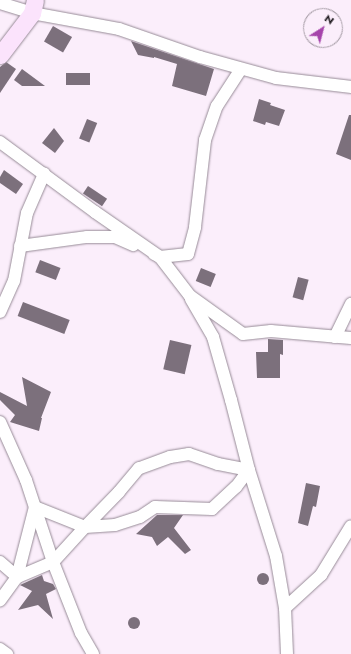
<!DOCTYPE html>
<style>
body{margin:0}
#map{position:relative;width:351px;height:654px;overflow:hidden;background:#fbeefb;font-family:Jost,sans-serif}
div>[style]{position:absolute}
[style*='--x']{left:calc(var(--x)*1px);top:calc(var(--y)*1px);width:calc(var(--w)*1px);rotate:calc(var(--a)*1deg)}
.building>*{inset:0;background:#7c707c;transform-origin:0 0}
.round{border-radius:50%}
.roads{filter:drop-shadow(0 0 1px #978b97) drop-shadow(0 0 1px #978b97)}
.minor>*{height:12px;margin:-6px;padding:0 6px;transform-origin:6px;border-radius:6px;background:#fff}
.secondary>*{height:17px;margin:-8.5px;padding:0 8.5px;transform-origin:8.5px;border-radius:8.5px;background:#fbe3fc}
span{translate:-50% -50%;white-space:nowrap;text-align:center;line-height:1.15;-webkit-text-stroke:3.5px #fbeefb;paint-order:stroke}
.north{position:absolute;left:303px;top:8px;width:40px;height:40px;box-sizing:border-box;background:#fbeefb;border:1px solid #a198a1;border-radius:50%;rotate:36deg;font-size:11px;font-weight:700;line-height:16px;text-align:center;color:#1b161b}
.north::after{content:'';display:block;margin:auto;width:14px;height:18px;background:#a644ab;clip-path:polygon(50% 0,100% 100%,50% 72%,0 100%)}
</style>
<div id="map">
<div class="building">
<i style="left:53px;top:26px;width:22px;height:18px;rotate:30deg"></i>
<i style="clip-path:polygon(131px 41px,214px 69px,206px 96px,172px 86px,177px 64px,154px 57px,154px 58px,138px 55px)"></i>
<i style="clip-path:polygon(6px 62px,16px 69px,0 93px,0 67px)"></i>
<i style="clip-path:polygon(22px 69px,45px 86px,22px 86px,14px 80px)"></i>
<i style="left:90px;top:73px;width:12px;height:24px;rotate:90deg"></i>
<i style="clip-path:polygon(259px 99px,271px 103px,270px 105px,285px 110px,279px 126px,266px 122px,265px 125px,253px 121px)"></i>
<i style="clip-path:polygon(349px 115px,351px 115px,351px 160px,336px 154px)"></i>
<i style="left:87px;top:119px;width:11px;height:21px;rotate:22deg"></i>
<i style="clip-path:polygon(54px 128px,64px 141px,55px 153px,42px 143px)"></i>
<i style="clip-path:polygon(4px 170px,23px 184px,16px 194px,0 183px,0 177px)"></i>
<i style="left:88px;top:186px;width:23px;height:9px;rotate:34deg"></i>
<i style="left:40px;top:260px;width:22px;height:13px;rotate:21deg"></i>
<i style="left:201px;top:268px;width:16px;height:14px;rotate:22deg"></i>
<i style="left:298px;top:277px;width:11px;height:21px;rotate:15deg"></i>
<i style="left:23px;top:302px;width:50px;height:15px;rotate:21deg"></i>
<i style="clip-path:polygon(268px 339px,283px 340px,283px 355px,280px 354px,280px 378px,257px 378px,256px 352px,268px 352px)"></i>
<i style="left:170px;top:340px;width:22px;height:30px;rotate:13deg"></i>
<i style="clip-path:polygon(22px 377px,51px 392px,41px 418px,42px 418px,39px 431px,10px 422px,15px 415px,0 400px,0 392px,27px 406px)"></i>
<i style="clip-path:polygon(306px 483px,320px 486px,316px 507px,313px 506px,308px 526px,298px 523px)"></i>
<i style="clip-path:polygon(157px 515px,183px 515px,174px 528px,191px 550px,185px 554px,168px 537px,157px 546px,152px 537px,136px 534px)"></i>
<i class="round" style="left:257px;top:573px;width:12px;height:12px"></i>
<i style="clip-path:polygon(42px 575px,44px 581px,53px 584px,56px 589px,46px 594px,53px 619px,38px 605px,18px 610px,32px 591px,20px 585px)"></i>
<i class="round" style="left:128px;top:617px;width:12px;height:12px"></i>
</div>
<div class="roads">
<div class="minor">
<i style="--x:0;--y:3;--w:34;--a:17"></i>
<i style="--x:32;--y:13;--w:88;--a:10.4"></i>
<i style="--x:119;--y:29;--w:86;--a:19.1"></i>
<i style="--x:200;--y:57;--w:79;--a:15.4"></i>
<i style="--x:276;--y:78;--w:76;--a:6.8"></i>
<i style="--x:0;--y:142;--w:118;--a:36.4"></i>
<i style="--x:95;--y:212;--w:79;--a:34.7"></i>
<i style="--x:160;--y:257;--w:49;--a:52.4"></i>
<i style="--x:190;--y:296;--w:65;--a:35.6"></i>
<i style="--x:243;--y:334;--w:28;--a:-6"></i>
<i style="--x:271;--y:331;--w:80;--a:5"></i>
<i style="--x:20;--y:246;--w:68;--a:-7.7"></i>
<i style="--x:87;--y:237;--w:28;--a:0"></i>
<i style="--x:115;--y:237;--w:20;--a:24"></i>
<i style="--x:154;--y:254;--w:7;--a:27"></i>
<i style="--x:160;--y:257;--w:28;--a:-6"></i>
<i style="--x:188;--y:254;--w:28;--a:-75"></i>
<i style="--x:195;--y:227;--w:88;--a:-83.4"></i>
<i style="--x:205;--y:140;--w:36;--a:-71"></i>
<i style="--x:217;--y:106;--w:44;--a:-57"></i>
<i style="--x:191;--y:299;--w:44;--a:59.9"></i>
<i style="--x:213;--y:337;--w:66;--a:74.1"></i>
<i style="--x:231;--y:400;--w:72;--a:75.6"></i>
<i style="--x:249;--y:470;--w:90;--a:72.6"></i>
<i style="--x:276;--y:556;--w:53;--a:80.2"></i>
<i style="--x:285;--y:608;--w:46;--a:87.5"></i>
<i style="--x:0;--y:312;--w:34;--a:-66"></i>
<i style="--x:14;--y:281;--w:69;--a:-79.2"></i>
<i style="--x:27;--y:213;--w:43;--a:-66.4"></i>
<i style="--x:335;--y:337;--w:37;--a:-64"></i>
<i style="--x:0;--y:422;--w:64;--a:65.9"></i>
<i style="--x:26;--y:480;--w:86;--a:71.8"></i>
<i style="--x:53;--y:562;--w:76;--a:68.5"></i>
<i style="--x:81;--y:633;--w:24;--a:60"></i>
<i style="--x:0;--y:562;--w:23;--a:41"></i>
<i style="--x:17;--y:577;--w:72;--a:-75.6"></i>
<i style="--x:35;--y:507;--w:54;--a:21.8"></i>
<i style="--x:85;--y:527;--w:30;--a:-4"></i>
<i style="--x:115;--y:525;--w:26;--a:-18"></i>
<i style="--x:140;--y:517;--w:18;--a:-34"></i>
<i style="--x:155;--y:507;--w:57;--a:2"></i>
<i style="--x:212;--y:509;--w:33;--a:-43"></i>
<i style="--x:236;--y:487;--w:21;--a:-53"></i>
<i style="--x:249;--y:470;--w:32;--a:-169"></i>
<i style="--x:218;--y:464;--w:31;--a:-161"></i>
<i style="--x:189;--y:454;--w:19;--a:171"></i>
<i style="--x:170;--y:457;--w:33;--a:160"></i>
<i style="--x:139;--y:468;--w:31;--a:130"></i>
<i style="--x:119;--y:492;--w:49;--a:134.2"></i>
<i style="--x:85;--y:527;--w:47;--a:132.4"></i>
<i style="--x:53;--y:562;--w:39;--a:157"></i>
<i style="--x:17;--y:577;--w:29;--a:126"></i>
<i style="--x:285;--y:608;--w:49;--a:-42.5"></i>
<i style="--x:321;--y:575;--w:57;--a:-58.5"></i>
<i style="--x:0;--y:649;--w:9;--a:36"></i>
</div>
<div class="secondary">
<i style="--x:0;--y:55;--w:53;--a:-52.7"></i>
<i style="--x:32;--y:13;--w:13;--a:-77"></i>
</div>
</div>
<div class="north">N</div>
</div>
